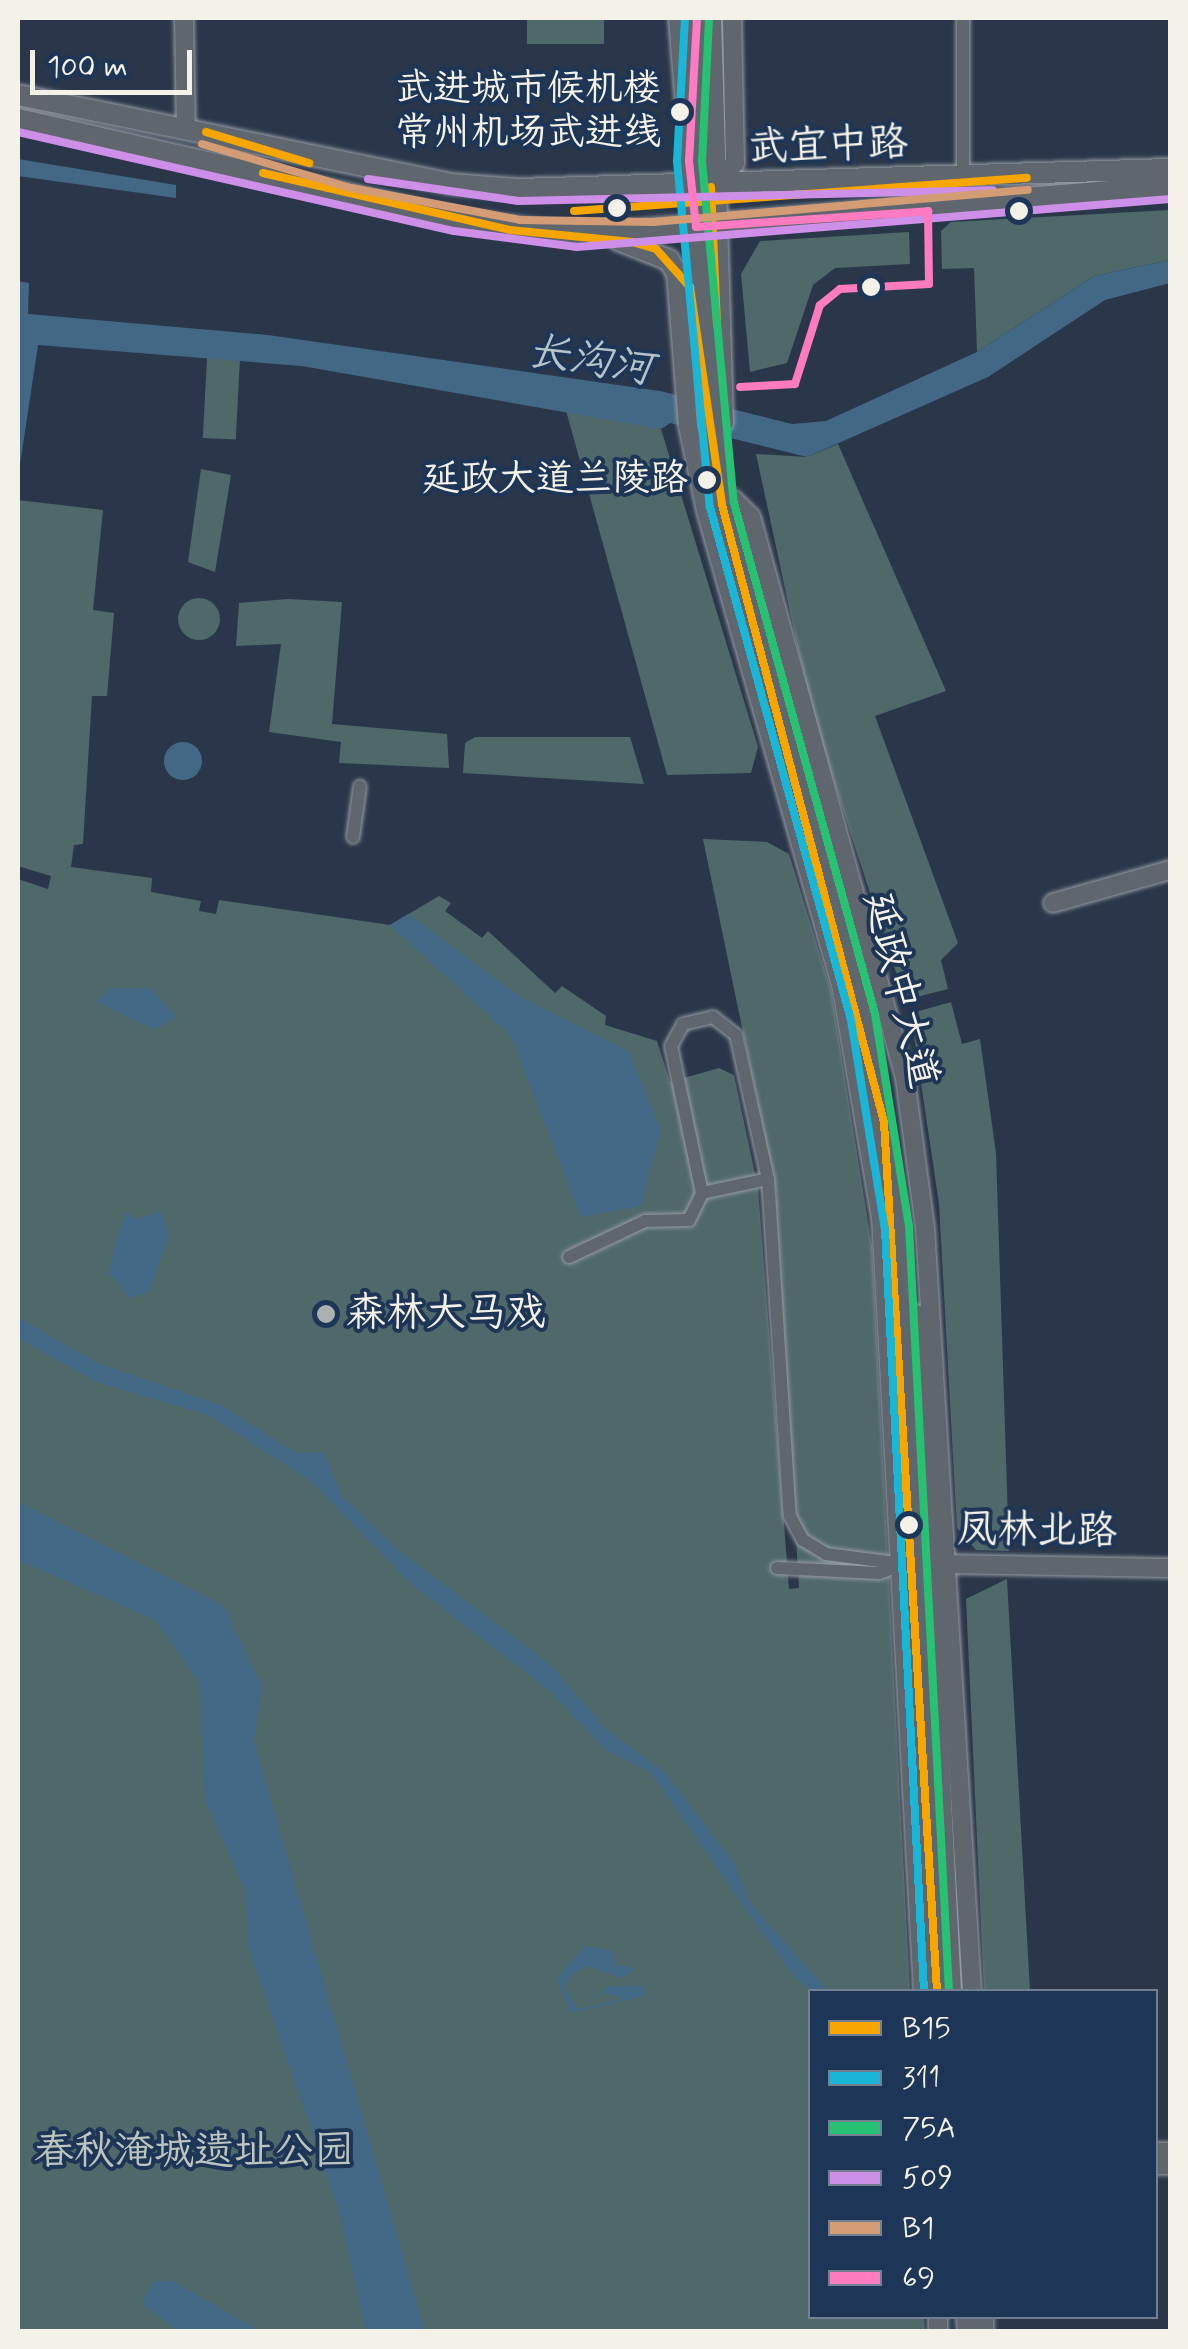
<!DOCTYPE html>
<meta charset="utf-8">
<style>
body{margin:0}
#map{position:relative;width:1188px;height:2349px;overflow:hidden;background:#2a374a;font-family:Mynerve,"LXGW WenKai TC",sans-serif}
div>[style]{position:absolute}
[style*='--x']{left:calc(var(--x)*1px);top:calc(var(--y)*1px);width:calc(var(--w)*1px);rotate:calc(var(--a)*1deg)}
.green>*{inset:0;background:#4f696a;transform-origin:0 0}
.round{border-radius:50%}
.water>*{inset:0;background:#426886}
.roads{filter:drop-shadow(0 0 2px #979ca3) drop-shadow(0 0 2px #979ca3)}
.street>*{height:12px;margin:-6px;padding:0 6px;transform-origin:6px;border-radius:6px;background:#60666e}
.secondary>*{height:18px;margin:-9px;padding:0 9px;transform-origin:9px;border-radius:9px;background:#60666e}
.primary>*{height:20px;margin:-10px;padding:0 10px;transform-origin:10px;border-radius:10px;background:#60666e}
.bus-1>*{height:8px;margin:-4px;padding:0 4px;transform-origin:4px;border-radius:4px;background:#f7a600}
.bus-2>*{height:8px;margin:-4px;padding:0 4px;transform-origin:4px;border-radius:4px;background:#1ab6d8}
.bus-3>*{height:8px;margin:-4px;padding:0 4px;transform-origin:4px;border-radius:4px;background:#26c172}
.bus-4>*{height:8px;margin:-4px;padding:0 4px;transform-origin:4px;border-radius:4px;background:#ce8fe9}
.bus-5>*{height:8px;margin:-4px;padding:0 4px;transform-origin:4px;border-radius:4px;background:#d39c74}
.bus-6>*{height:8px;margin:-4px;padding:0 4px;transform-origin:4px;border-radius:4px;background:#fe7ac1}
.dots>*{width:28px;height:28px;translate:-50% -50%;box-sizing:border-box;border:5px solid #1d3557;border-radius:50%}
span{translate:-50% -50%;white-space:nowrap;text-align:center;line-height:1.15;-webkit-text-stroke:8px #1d3557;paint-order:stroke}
.bus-label{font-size:38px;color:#f4f1e8}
.right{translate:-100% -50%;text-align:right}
.street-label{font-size:40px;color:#f4f1e8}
.poi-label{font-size:40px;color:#f4f1e8}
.left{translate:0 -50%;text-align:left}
.park-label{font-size:40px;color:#bcc4be}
.water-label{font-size:42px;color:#b6c3c8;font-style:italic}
.frame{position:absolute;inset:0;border:20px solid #f4f1e8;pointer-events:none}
.legend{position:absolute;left:808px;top:1989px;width:350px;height:330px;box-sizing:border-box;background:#1d3557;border:2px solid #738091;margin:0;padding:12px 18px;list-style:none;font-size:30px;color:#f4f1e8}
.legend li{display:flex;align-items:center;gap:20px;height:50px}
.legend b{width:50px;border:2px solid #738091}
.scale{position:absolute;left:30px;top:50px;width:162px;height:45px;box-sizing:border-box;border:5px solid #f4f1e8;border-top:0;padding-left:12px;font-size:30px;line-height:35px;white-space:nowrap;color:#f4f1e8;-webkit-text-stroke:8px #1d3557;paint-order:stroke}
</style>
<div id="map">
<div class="green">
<i style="left:527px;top:18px;width:77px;height:26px"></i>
<i style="clip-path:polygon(1170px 210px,1170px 260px,1094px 276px,977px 352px,974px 268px,942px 269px,941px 231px,951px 222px)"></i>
<i style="clip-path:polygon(909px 232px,910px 264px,835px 268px,813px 285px,787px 363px,750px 372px,741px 274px,760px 241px)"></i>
<i style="left:207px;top:358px;width:33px;height:80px;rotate:3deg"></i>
<i style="clip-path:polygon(565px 407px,661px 429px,758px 747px,751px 773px,667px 775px)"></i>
<i style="clip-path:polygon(838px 444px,946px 691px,875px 716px,958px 943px,941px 960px,948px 989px,905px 1000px,813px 718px,756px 454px,807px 457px)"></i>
<i style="clip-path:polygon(201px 469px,231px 475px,215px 572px,188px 562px)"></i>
<i style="clip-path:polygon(18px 500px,103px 510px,93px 610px,114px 613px,107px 696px,92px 696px,83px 844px,74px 845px,71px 867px,152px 878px,151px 892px,201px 901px,199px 911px,216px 914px,219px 900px,390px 925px,439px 896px,451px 903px,445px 911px,482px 938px,488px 931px,555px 993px,562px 986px,606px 1016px,605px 1025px,657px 1041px,670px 1082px,719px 1068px,734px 1075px,758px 1188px,789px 1589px,799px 1588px,775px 1187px,703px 839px,767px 842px,789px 854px,831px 990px,872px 1247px,910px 1991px,810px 1992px,810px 2316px,924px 2317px,925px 2331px,18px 2331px,18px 879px,48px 889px,51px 876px,18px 866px)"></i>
<i class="round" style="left:178px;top:598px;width:42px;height:42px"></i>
<i style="clip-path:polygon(288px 599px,342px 602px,332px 724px,447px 734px,449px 768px,339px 763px,341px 742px,269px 732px,281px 644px,236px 646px,239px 603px)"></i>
<i style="clip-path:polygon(475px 737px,630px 737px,644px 784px,463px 773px,465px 743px)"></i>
<i style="clip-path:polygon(951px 1002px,962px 1044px,980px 1039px,996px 1153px,1009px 1551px,976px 1550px,957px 1528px,939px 1204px,913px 1029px,919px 1011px)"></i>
<i style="clip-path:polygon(1007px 1579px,1008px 1597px,1030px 1991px,984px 1991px,966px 1599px)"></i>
</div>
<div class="water">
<i style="clip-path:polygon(18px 159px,176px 185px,176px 198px,18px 176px)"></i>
<i style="clip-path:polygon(1170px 260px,1170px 283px,1105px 300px,988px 377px,807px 457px,670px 423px,661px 429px,302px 366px,38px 345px,18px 478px,18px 281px,29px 283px,28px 314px,268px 335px,660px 391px,792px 424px,826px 421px,977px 352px,1094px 276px)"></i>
<i class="round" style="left:164px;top:742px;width:38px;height:38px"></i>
<i style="clip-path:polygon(408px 914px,519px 996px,629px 1052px,661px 1130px,641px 1206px,581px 1217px,511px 1036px,390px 925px)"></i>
<i style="clip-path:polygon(111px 988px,151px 988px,177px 1018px,154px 1029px,132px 1020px,96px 1001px)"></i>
<i style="clip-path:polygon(161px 1211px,169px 1236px,149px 1292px,130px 1298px,109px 1273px,117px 1237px,127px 1212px,137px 1220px)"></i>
<i style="clip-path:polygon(18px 1317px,97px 1363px,221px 1405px,296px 1453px,324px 1452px,342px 1496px,397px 1549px,552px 1666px,606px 1729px,666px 1773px,734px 1863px,750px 1903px,828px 1991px,811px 1991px,790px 1972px,650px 1772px,606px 1750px,549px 1690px,411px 1584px,311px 1481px,208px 1415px,97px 1382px,18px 1338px)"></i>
<i style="clip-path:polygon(18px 1502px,223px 1605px,262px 1685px,254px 1741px,425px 2331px,366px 2331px,339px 2211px,248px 1946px,246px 1892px,205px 1800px,200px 1684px,155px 1620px,18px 1560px)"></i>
<i style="clip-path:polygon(585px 1946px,611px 1950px,616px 1965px,636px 1968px,621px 1978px,588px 1966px,571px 1974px,564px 1988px,578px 2009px,625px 1998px,603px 1993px,584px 2004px,610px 1986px,643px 1986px,645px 1996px,570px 2013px,557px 1978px)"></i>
<i style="clip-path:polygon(153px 2281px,173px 2281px,260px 2331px,178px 2331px,142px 2303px)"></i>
</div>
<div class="roads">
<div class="street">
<i style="--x:963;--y:18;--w:159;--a:90"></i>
<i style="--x:353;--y:837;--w:51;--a:-82.2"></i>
<i style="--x:768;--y:1179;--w:67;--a:168"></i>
<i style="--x:702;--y:1193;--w:150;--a:-101.9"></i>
<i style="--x:671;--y:1046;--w:25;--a:-61"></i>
<i style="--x:683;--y:1024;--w:31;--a:-13"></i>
<i style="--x:713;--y:1017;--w:29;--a:38"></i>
<i style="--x:736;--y:1035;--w:148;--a:77.5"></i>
<i style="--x:768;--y:1179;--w:338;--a:86.3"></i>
<i style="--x:790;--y:1516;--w:27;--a:62"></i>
<i style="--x:803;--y:1540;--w:27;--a:31"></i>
<i style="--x:826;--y:1554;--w:78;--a:7.4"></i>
<i style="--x:569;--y:1257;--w:84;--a:-25.3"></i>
<i style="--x:645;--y:1221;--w:44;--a:-1.3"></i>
<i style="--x:689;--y:1220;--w:30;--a:-64"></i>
<i style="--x:777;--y:1568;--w:102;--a:2.8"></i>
<i style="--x:879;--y:1573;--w:23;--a:-20"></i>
</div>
<div class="secondary">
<i style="--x:184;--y:18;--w:112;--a:89"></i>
<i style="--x:678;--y:18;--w:89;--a:85.5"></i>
<i style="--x:711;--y:187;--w:34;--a:-45"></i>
<i style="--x:735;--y:163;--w:145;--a:-91.2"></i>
<i style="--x:676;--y:273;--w:153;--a:85.5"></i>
<i style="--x:688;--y:426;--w:87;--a:78"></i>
<i style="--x:706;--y:511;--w:492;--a:74.1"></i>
<i style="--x:841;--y:984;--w:236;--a:80.3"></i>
<i style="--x:881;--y:1217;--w:776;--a:86.9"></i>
<i style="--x:733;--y:499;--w:25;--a:45"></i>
<i style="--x:751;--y:517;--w:582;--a:74.65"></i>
<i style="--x:905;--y:1078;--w:150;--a:82.4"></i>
<i style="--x:925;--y:1227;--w:766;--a:86.48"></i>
<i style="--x:1053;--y:903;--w:122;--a:-15.8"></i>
<i style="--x:941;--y:1564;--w:229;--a:1"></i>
<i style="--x:1156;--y:2152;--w:14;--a:0"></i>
<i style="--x:1156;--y:2165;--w:14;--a:0"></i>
<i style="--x:938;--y:2316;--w:16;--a:90"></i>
<i style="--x:984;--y:2316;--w:16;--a:90"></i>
</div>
<div class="primary">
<i style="--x:697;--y:18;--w:143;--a:93.2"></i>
<i style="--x:689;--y:161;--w:346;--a:84.5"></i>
<i style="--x:722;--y:505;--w:531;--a:74.6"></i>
<i style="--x:863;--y:1017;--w:214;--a:80.8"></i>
<i style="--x:897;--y:1228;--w:765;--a:87"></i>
<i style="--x:711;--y:18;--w:405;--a:88.3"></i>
<i style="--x:18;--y:95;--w:443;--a:11.6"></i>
<i style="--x:452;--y:184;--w:66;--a:4.3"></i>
<i style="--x:518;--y:189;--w:652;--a:-1.76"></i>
<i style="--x:18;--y:119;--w:450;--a:12.8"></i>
<i style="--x:457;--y:219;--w:121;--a:7.6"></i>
<i style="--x:577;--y:235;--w:595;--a:-4.72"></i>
<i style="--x:618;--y:240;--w:55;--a:21.4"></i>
<i style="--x:669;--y:260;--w:54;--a:60.1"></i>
<i style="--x:916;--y:1315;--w:678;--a:87.04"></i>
<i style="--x:967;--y:2316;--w:16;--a:86"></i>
</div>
</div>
<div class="bus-1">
<i style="--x:206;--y:132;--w:108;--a:16.8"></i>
<i style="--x:263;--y:173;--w:253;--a:13"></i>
<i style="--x:510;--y:230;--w:123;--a:5.6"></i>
<i style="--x:632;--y:242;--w:25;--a:16"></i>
<i style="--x:656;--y:249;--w:51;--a:48.2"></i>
<i style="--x:690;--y:287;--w:220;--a:81.6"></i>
<i style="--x:722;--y:505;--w:638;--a:75.29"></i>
<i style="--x:884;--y:1122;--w:872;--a:86.51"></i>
<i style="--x:711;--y:187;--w:138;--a:87.5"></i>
<i style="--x:574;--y:211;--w:454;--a:-4.2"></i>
</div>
<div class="bus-2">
<i style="--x:685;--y:18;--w:143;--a:93.2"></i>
<i style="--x:677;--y:161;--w:348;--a:84.6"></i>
<i style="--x:710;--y:507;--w:532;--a:74.63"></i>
<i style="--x:851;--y:1020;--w:212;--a:80.8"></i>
<i style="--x:885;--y:1229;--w:764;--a:87.07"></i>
</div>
<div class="bus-3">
<i style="--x:709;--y:19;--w:142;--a:92.8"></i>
<i style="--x:702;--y:161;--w:343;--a:84.7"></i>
<i style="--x:734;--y:503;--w:530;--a:74.57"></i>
<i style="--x:875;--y:1014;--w:215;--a:80.9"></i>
<i style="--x:909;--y:1226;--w:766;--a:87.01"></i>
</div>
<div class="bus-4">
<i style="--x:18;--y:132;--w:447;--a:12.8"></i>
<i style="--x:454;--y:231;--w:124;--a:7.4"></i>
<i style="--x:577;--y:247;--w:595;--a:-4.63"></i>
<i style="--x:368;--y:179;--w:152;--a:8.3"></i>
<i style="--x:518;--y:201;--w:475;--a:-1.3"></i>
</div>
<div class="bus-5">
<i style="--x:202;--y:144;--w:155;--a:16.5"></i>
<i style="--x:351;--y:188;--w:172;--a:10.7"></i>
<i style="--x:520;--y:220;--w:133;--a:0.9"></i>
<i style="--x:653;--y:222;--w:376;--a:-4.9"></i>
</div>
<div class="bus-6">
<i style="--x:697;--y:18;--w:143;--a:93.2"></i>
<i style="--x:689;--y:161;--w:66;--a:83.9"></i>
<i style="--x:696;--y:227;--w:233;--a:-3.9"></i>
<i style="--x:928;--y:211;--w:73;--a:89.2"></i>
<i style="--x:929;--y:284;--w:89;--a:176.8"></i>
<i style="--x:840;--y:289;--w:26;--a:141"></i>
<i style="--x:820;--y:305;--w:83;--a:107.6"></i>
<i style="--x:795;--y:384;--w:55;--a:176.9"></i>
</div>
<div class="dots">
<i style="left:680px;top:112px;background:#f4f1e8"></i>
<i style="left:617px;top:208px;background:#f4f1e8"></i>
<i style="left:1019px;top:211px;background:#f4f1e8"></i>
<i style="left:871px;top:287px;background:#f4f1e8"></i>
<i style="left:707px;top:480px;background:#f4f1e8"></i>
<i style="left:326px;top:1314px;background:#adb0b1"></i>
<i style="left:909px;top:1525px;background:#f4f1e8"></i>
</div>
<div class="bus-label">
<span class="right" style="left:661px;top:112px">武进城市候机楼<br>常州机场武进线</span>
<span class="right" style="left:688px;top:480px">延政大道兰陵路</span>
</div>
<div class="street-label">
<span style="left:828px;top:146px;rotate:-2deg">武宜中路</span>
<span style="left:900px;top:990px;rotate:76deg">延政中大道</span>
<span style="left:1037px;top:1531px;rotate:1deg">凤林北路</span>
</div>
<div class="poi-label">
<span class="left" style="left:346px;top:1314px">森林大马戏</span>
</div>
<div class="park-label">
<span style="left:194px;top:2152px">春秋淹城遗址公园</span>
</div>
<div class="water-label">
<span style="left:590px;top:362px;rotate:9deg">长沟河</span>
</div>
<div class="frame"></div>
<ul class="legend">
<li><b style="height:12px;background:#f7a600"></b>B15</li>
<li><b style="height:12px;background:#1ab6d8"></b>311</li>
<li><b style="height:12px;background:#26c172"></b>75A</li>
<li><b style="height:12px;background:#ce8fe9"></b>509</li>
<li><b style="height:12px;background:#d39c74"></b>B1</li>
<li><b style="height:12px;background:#fe7ac1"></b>69</li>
</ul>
<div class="scale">100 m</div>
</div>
